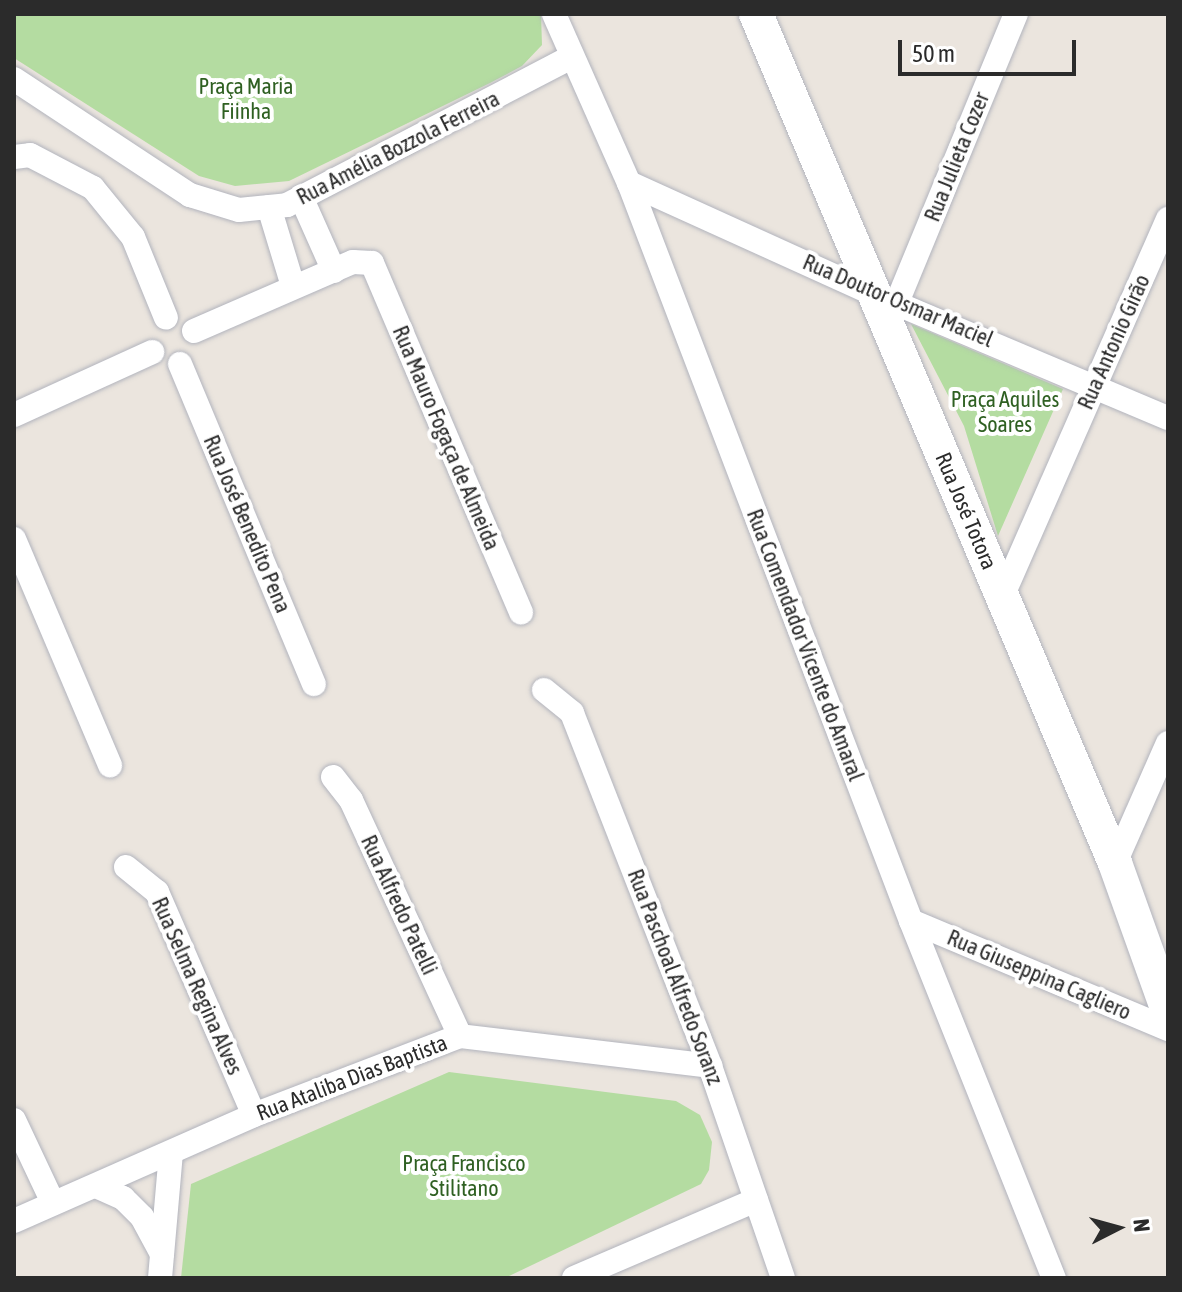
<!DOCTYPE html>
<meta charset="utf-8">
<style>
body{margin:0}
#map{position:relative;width:1182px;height:1292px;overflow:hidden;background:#ebe5de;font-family:"Asap Condensed",sans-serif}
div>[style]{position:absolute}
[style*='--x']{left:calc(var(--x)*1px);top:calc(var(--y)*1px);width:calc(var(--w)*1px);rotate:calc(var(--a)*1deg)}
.green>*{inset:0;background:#b4dca1}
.roads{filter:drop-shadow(0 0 2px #b2b4bd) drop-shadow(0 0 2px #b2b4bd)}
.minor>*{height:24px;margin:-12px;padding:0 12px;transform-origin:12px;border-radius:12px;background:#fff}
.secondary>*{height:34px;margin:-17px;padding:0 17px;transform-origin:17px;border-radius:17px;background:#fff}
span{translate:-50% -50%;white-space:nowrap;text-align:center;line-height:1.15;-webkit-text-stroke:8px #fff;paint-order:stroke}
.park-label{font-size:22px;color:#2f6022}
.street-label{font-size:22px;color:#2b2b2b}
.frame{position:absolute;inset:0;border:16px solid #2b2b2b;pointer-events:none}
.north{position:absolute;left:1078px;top:1188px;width:80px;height:80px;-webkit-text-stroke:6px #fff;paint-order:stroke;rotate:84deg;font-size:22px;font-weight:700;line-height:32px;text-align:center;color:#2b2b2b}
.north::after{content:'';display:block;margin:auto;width:28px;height:36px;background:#2b2b2b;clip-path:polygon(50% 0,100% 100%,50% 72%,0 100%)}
.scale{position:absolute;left:898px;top:40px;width:178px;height:36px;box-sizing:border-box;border:4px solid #2b2b2b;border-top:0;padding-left:10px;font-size:24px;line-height:28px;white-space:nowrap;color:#2b2b2b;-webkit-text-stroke:6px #fff;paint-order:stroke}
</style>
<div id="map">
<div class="green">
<i style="clip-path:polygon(14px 14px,541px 14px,542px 45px,522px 66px,490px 83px,289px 181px,235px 186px,199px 176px,14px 58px)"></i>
<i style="clip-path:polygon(911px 324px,1063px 389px,998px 536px,964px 426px)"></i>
<i style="clip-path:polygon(449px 1072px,676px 1101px,700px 1115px,712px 1142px,709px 1170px,701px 1184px,505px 1278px,181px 1278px,191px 1184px)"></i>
</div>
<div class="roads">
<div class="minor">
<i style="--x:554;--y:14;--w:185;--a:66.1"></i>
<i style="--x:629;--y:183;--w:790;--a:69.09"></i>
<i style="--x:911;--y:921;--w:385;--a:68.2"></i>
<i style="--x:14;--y:79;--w:211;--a:33.4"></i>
<i style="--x:190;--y:195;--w:51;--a:17"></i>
<i style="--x:239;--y:210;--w:48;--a:-5.9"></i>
<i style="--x:287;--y:205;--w:320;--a:-27.5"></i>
<i style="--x:14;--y:157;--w:16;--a:-7"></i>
<i style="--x:30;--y:155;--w:71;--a:27.6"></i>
<i style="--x:93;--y:188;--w:63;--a:50.8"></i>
<i style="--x:133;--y:237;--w:87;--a:67.8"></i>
<i style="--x:629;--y:183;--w:269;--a:24.4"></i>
<i style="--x:874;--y:294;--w:319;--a:22.9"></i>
<i style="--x:301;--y:197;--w:81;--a:66"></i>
<i style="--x:269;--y:207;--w:83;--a:73.1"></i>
<i style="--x:898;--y:300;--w:309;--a:-67.6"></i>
<i style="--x:194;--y:331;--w:173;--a:-23.5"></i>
<i style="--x:353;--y:262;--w:19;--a:3"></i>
<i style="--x:372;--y:263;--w:380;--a:66.9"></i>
<i style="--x:180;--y:364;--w:347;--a:67.3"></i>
<i style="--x:14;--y:415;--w:152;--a:-24.5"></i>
<i style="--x:14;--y:539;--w:246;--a:67"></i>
<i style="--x:1002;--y:597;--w:413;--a:-66.3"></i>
<i style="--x:544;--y:690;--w:36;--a:39"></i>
<i style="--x:572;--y:713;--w:379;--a:68.6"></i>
<i style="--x:710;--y:1066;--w:224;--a:71"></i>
<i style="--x:333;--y:777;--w:29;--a:52"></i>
<i style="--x:351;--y:800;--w:260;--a:65.2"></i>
<i style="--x:1115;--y:863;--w:131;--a:-66.2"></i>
<i style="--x:126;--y:867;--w:40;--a:39"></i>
<i style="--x:157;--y:892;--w:243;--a:66.5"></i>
<i style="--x:911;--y:921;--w:279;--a:22.8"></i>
<i style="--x:14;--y:1120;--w:92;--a:64.8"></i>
<i style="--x:96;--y:1186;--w:30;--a:24"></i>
<i style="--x:123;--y:1198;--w:27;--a:45"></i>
<i style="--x:142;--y:1217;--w:42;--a:61.6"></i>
<i style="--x:14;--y:1221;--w:262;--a:-23.8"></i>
<i style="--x:254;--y:1115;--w:221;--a:-21"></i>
<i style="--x:460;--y:1036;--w:252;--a:6.8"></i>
<i style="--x:160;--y:1278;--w:126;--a:-85"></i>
<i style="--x:574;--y:1278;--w:198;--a:-23.2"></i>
</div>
<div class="secondary">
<i style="--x:756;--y:14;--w:922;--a:67.08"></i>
<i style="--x:1115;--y:863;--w:157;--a:70.3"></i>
</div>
</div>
<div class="park-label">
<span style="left:246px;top:99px">Praça Maria<br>Fiinha</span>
<span style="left:1005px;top:412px">Praça Aquiles<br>Soares</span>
<span style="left:464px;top:1176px">Praça Francisco<br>Stilitano</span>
</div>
<div class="street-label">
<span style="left:398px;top:148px;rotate:-27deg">Rua Amélia Bozzola Ferreira</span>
<span style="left:957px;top:157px;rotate:-68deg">Rua Julieta Cozer</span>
<span style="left:898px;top:301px;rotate:23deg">Rua Doutor Osmar Maciel</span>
<span style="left:1114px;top:342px;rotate:-66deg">Rua Antonio Girão</span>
<span style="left:446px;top:438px;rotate:67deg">Rua Mauro Fogaça de Almeida</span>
<span style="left:966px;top:511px;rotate:67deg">Rua José Totora</span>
<span style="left:247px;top:524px;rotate:67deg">Rua José Benedito Pena</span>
<span style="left:805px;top:645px;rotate:69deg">Rua Comendador Vicente do Amaral</span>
<span style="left:399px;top:905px;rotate:65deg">Rua Alfredo Patelli</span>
<span style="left:1039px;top:975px;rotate:23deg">Rua Giuseppina Cagliero</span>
<span style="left:675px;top:977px;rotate:69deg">Rua Paschoal Alfredo Soranz</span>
<span style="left:197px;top:986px;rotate:66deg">Rua Selma Regina Alves</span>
<span style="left:352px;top:1078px;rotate:-21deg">Rua Ataliba Dias Baptista</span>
</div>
<div class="frame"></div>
<div class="north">N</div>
<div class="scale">50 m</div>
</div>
